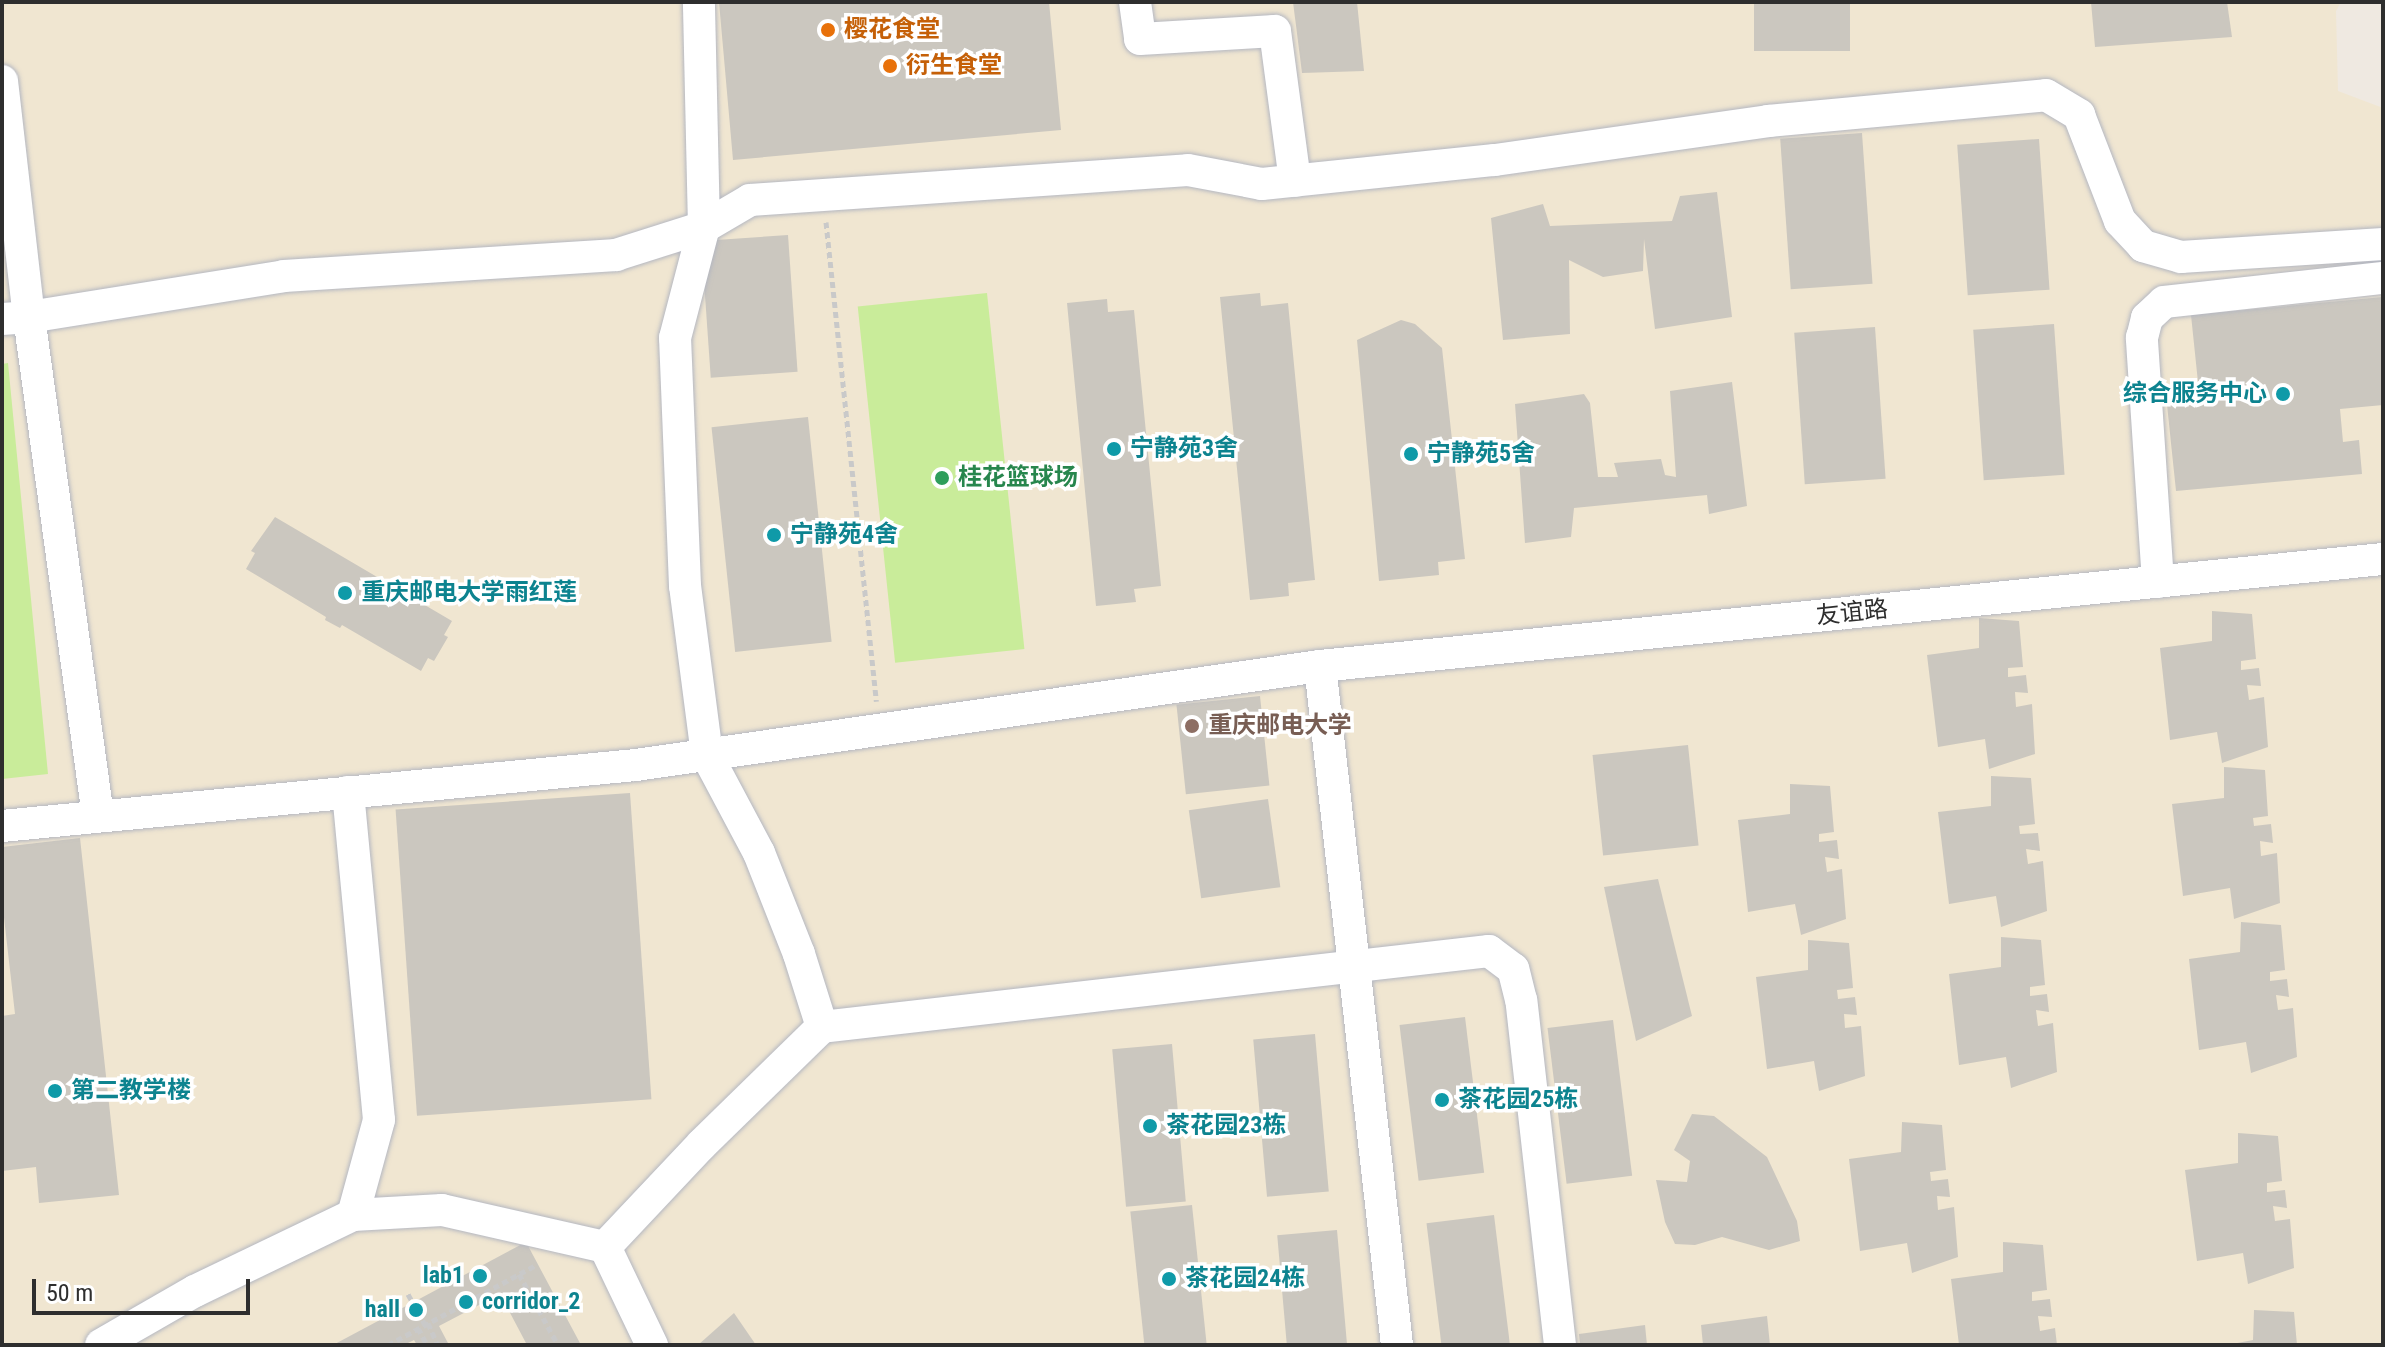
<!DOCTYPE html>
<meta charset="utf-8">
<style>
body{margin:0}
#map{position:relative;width:2385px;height:1347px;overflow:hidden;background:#efe9e1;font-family:"Roboto Condensed","Noto Sans SC",sans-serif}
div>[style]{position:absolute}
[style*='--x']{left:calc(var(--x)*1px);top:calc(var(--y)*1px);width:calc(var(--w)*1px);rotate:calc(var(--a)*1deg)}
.education>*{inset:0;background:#f0e6d1}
.pitch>*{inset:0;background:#c9ec9a;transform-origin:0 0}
.building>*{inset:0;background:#cbc7bf;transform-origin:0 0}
.path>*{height:5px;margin-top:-2.5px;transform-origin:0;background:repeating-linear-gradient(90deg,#c9c9c9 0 6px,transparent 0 10px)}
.roads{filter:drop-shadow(0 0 2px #b4b7c1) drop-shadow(0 0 2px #b4b7c1)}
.minor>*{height:32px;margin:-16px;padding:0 16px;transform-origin:16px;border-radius:16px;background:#fff}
.dots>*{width:22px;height:22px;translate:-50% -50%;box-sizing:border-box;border:4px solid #fff;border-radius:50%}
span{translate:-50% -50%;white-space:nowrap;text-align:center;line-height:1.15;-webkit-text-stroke:7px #fff;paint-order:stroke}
.food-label{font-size:24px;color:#c56008;font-weight:700}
.left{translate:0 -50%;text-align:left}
.culture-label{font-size:24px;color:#0d838f;font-weight:700}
.right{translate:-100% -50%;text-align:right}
.leisure-label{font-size:24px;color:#27864d;font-weight:700}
.street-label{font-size:24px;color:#2e2e2e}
.education-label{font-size:24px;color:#785e54;font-weight:700}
.frame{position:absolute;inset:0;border:4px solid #2e2e2e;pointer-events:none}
.scale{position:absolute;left:32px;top:1279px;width:218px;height:36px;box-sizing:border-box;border:4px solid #2e2e2e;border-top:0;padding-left:10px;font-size:24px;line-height:28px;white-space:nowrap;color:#2e2e2e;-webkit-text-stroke:6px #fff;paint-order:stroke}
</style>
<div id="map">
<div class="education">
<i style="clip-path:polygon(2px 2px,2341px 2px,2336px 11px,2338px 91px,2383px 108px,2383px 1345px,2px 1345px)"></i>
</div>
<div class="pitch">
<i style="left:987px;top:293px;width:358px;height:130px;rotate:84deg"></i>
<i style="clip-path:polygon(8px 363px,48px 774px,2px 779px,2px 364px)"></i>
</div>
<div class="building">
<i style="clip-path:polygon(719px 2px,1049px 2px,1061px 130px,733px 160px)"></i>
<i style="clip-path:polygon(1293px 2px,1357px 2px,1364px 71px,1302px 73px)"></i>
<i style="left:1754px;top:2px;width:96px;height:49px"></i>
<i style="clip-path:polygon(2091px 2px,2227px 2px,2232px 37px,2095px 47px)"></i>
<i style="left:1862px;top:133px;width:151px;height:82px;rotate:86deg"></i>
<i style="left:2039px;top:139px;width:151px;height:82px;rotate:86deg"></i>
<i style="clip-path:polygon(1717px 192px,1732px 317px,1655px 329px,1644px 239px,1643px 271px,1603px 277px,1569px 260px,1570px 334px,1503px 340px,1491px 218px,1543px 204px,1550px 226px,1672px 221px,1680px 196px)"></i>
<i style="left:788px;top:235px;width:137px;height:87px;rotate:86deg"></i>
<i style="clip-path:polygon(1260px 293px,1261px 306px,1288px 303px,1315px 580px,1288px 583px,1289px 596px,1250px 600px,1220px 297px)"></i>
<i style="clip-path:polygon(2383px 297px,2383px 405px,2340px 409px,2343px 442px,2359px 440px,2362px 474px,2176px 491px,2166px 395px,2199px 392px,2191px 315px)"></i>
<i style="clip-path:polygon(1107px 299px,1108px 312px,1134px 310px,1161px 586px,1134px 589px,1136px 602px,1096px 606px,1067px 303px)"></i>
<i style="clip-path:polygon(1401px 320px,1415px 324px,1442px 348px,1465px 559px,1438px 562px,1439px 575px,1379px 581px,1357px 340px)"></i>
<i style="left:2054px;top:324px;width:151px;height:81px;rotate:86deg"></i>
<i style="left:1875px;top:327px;width:152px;height:81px;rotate:86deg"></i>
<i style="clip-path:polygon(1732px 382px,1747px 506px,1709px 514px,1707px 495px,1574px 508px,1571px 537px,1525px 543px,1515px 404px,1584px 394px,1590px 403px,1598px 477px,1618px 477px,1614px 463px,1661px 459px,1665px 475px,1676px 477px,1670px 391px)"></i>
<i style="left:808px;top:417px;width:226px;height:97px;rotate:84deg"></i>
<i style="clip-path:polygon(275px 517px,452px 621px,444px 635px,448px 637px,434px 661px,428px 658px,421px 671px,342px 625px,340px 628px,325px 620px,326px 617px,246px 569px,255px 553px,251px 551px)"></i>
<i style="clip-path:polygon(2212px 611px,2252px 614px,2256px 659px,2241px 661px,2241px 670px,2259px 668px,2261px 686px,2247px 685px,2249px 700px,2264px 697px,2268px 747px,2222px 763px,2217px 732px,2170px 740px,2160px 648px,2212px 641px)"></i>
<i style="clip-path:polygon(1979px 618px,2019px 621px,2023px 667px,2008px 668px,2008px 677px,2026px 675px,2028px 693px,2015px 692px,2016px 707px,2032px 704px,2035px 754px,1989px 769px,1985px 739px,1938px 747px,1927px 655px,1979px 648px)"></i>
<i style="left:1260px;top:696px;width:90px;height:84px;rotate:84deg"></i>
<i style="left:1688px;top:745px;width:101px;height:96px;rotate:84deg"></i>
<i style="clip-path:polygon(2224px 767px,2265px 770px,2268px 816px,2253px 818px,2254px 826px,2271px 824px,2273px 843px,2260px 841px,2261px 856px,2277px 853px,2280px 903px,2234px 919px,2230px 888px,2183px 896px,2172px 804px,2224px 798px)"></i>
<i style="clip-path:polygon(1991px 776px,2031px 778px,2035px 824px,2019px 826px,2020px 834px,2038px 833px,2040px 851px,2026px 849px,2028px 864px,2043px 861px,2047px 911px,2001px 927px,1996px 896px,1949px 904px,1938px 812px,1991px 806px)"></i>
<i style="clip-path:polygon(1790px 784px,1830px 786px,1834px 832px,1819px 834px,1819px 842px,1837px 840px,1839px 859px,1825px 857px,1827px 872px,1842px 869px,1846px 919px,1801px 935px,1795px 904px,1748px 912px,1738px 820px,1790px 814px)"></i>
<i style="left:630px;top:793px;width:307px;height:235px;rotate:86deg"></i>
<i style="left:1268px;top:799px;width:89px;height:80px;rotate:82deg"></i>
<i style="clip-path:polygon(80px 838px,119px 1195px,39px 1203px,36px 1167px,2px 1171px,2px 1016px,15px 1014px,2px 900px,2px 847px)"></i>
<i style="clip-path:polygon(1658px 879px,1692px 1016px,1636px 1041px,1604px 887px)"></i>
<i style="clip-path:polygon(2241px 922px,2281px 925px,2285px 970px,2270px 972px,2270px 981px,2287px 979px,2289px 997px,2276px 995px,2278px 1010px,2293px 1008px,2297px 1057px,2251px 1073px,2246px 1042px,2199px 1050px,2189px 959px,2240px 952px)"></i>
<i style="clip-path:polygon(2001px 937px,2041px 940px,2045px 985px,2030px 987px,2030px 996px,2047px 994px,2049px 1012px,2036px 1010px,2038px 1026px,2053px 1023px,2057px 1072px,2011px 1088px,2006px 1057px,1959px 1065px,1949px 974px,2001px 967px)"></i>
<i style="clip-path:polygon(1808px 940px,1849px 943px,1853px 988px,1837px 990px,1838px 999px,1855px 997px,1857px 1015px,1844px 1014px,1845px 1028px,1861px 1026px,1865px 1076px,1819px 1091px,1814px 1061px,1767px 1069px,1756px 977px,1808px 970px)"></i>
<i style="left:1465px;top:1017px;width:157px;height:66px;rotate:83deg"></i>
<i style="left:1613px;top:1020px;width:157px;height:66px;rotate:83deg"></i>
<i style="left:1315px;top:1034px;width:158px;height:62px;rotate:85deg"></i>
<i style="left:1172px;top:1044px;width:158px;height:60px;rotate:85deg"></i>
<i style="clip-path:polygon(1692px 1114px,1714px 1116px,1767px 1157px,1797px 1221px,1800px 1241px,1769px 1250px,1722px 1237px,1695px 1245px,1675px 1244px,1665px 1222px,1656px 1180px,1687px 1182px,1690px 1161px,1674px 1150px)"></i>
<i style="clip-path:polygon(1902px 1122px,1942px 1125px,1946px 1170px,1930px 1172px,1931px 1181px,1948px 1179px,1950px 1197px,1937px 1196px,1938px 1210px,1954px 1207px,1958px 1257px,1912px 1273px,1907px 1243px,1860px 1251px,1849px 1159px,1901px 1152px)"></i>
<i style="clip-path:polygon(2238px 1133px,2278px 1136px,2282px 1181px,2267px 1183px,2267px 1192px,2285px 1190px,2287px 1208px,2273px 1206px,2275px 1221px,2290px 1219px,2294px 1268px,2248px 1284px,2243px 1253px,2197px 1261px,2185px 1170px,2238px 1163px)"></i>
<i style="left:1192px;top:1205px;width:141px;height:62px;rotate:84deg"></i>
<i style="left:1494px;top:1215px;width:131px;height:68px;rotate:83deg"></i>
<i style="left:1337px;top:1230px;width:116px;height:60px;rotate:85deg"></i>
<i style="clip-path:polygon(526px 1242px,581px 1345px,527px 1345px,500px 1294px,439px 1326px,449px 1345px,417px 1345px,414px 1340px,404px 1345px,333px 1345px)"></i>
<i style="clip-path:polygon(2003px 1242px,2043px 1245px,2047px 1290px,2032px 1292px,2032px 1301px,2050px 1299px,2052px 1317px,2038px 1316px,2040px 1331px,2055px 1328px,2057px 1345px,1959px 1345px,1951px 1279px,2003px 1272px)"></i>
<i style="clip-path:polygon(2254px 1310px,2294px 1312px,2297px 1345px,2227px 1345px,2253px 1340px)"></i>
<i style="clip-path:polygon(734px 1313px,756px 1345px,698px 1345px)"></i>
<i style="clip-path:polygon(1767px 1316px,1770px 1345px,1703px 1345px,1701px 1325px)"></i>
<i style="clip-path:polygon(1645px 1325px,1647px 1345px,1580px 1345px,1579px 1334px)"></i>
</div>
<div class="path">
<i style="--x:826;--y:222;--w:482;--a:84"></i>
<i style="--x:519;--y:1274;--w:81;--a:61.2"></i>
<i style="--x:408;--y:1294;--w:35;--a:61"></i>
<i style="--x:428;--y:1323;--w:24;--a:66"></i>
<i style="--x:418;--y:1328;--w:19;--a:62"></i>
<i style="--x:388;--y:1345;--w:170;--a:-28.4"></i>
</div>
<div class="roads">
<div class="minor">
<i style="--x:1135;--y:2;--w:37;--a:82"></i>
<i style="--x:1140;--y:39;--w:135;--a:-3.4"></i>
<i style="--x:1275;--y:31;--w:151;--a:82.4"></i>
<i style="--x:2;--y:81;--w:238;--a:83.5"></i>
<i style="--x:29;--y:317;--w:258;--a:-9.1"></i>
<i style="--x:284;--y:276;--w:333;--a:-3.6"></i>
<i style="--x:616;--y:255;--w:92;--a:-17.7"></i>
<i style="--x:704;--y:227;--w:225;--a:-91.3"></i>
<i style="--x:2;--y:319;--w:27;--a:-4"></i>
<i style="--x:29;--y:317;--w:504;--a:82.13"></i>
<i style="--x:2158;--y:582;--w:245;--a:-93.8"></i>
<i style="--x:2142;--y:338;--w:21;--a:-76"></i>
<i style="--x:2147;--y:318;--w:23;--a:-43"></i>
<i style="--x:2164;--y:302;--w:220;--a:-6.3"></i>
<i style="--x:1320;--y:666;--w:1068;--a:-5.75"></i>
<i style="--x:348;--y:792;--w:329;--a:84.6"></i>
<i style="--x:379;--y:1120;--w:98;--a:105.3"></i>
<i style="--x:2;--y:826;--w:637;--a:-5.5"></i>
<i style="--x:636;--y:765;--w:691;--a:-8.24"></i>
<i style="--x:1320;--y:666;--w:683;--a:83.53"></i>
<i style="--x:605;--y:1247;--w:141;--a:-46.7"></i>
<i style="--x:702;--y:1144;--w:168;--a:-44.3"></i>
<i style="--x:605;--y:1247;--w:109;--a:64.4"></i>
<i style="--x:101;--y:1345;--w:108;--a:-29.9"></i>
<i style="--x:195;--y:1291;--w:175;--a:-25.7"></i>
<i style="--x:353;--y:1215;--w:89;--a:-3.2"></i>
<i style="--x:442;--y:1210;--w:167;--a:12.8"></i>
<i style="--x:1560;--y:1345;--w:347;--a:-96.4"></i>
<i style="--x:1521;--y:1000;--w:32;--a:-104"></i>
<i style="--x:1513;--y:969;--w:30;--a:-143"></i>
<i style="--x:1489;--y:951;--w:671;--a:173.5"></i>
<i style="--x:822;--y:1027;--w:77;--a:-107.5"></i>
<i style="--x:799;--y:954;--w:109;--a:-111.6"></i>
<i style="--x:759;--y:853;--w:111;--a:-118"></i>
<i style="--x:707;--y:755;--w:170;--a:-97.4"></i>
<i style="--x:685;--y:586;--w:248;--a:-92.3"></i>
<i style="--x:675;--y:338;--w:115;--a:-75.4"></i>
<i style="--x:704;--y:227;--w:53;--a:-30.4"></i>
<i style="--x:750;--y:200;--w:439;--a:-3.9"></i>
<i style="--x:1188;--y:170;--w:75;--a:10.7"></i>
<i style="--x:1262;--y:184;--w:234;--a:-5.9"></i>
<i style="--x:1495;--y:160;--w:276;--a:-8.1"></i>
<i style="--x:1768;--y:121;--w:279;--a:-5.3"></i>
<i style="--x:2046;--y:95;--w:39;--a:31"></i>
<i style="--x:2079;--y:115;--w:114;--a:68.9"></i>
<i style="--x:2120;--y:221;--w:34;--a:47"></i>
<i style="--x:2143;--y:246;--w:40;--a:16"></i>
<i style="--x:2181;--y:257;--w:202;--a:-3.7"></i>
</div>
</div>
<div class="dots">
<i style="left:828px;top:30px;background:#e8710a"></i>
<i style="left:890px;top:66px;background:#e8710a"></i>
<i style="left:2283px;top:394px;background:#0f9aa8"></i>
<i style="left:1114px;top:449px;background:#0f9aa8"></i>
<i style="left:1411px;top:454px;background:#0f9aa8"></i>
<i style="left:942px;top:478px;background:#2e9e5b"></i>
<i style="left:774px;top:535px;background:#0f9aa8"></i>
<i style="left:345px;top:593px;background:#0f9aa8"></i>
<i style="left:1192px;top:726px;background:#8d6e63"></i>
<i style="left:55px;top:1091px;background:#0f9aa8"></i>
<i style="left:1442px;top:1100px;background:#0f9aa8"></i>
<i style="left:1150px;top:1126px;background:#0f9aa8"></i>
<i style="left:480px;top:1276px;background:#0f9aa8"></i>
<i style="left:1169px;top:1279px;background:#0f9aa8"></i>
<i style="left:466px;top:1302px;background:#0f9aa8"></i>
<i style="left:416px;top:1310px;background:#0f9aa8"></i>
</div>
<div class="food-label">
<span class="left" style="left:844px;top:30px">樱花食堂</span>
<span class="left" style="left:906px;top:66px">衍生食堂</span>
</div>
<div class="culture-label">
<span class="right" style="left:2267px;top:394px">综合服务中心</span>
<span class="left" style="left:1130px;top:449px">宁静苑3舍</span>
<span class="left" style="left:1427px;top:454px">宁静苑5舍</span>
<span class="left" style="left:790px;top:535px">宁静苑4舍</span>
<span class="left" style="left:361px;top:593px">重庆邮电大学雨红莲</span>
<span class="left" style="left:71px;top:1091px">第二教学楼</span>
<span class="left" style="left:1458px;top:1100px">茶花园25栋</span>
<span class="left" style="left:1166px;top:1126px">茶花园23栋</span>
<span class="right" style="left:464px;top:1276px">lab1</span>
<span class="left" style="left:1185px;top:1279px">茶花园24栋</span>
<span class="left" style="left:482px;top:1302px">corridor_2</span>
<span class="right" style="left:400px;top:1310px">hall</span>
</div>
<div class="leisure-label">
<span class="left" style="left:958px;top:478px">桂花篮球场</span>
</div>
<div class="street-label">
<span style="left:1852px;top:613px;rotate:-6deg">友谊路</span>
</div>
<div class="education-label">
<span class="left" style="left:1208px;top:726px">重庆邮电大学</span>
</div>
<div class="frame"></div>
<div class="scale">50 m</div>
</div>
